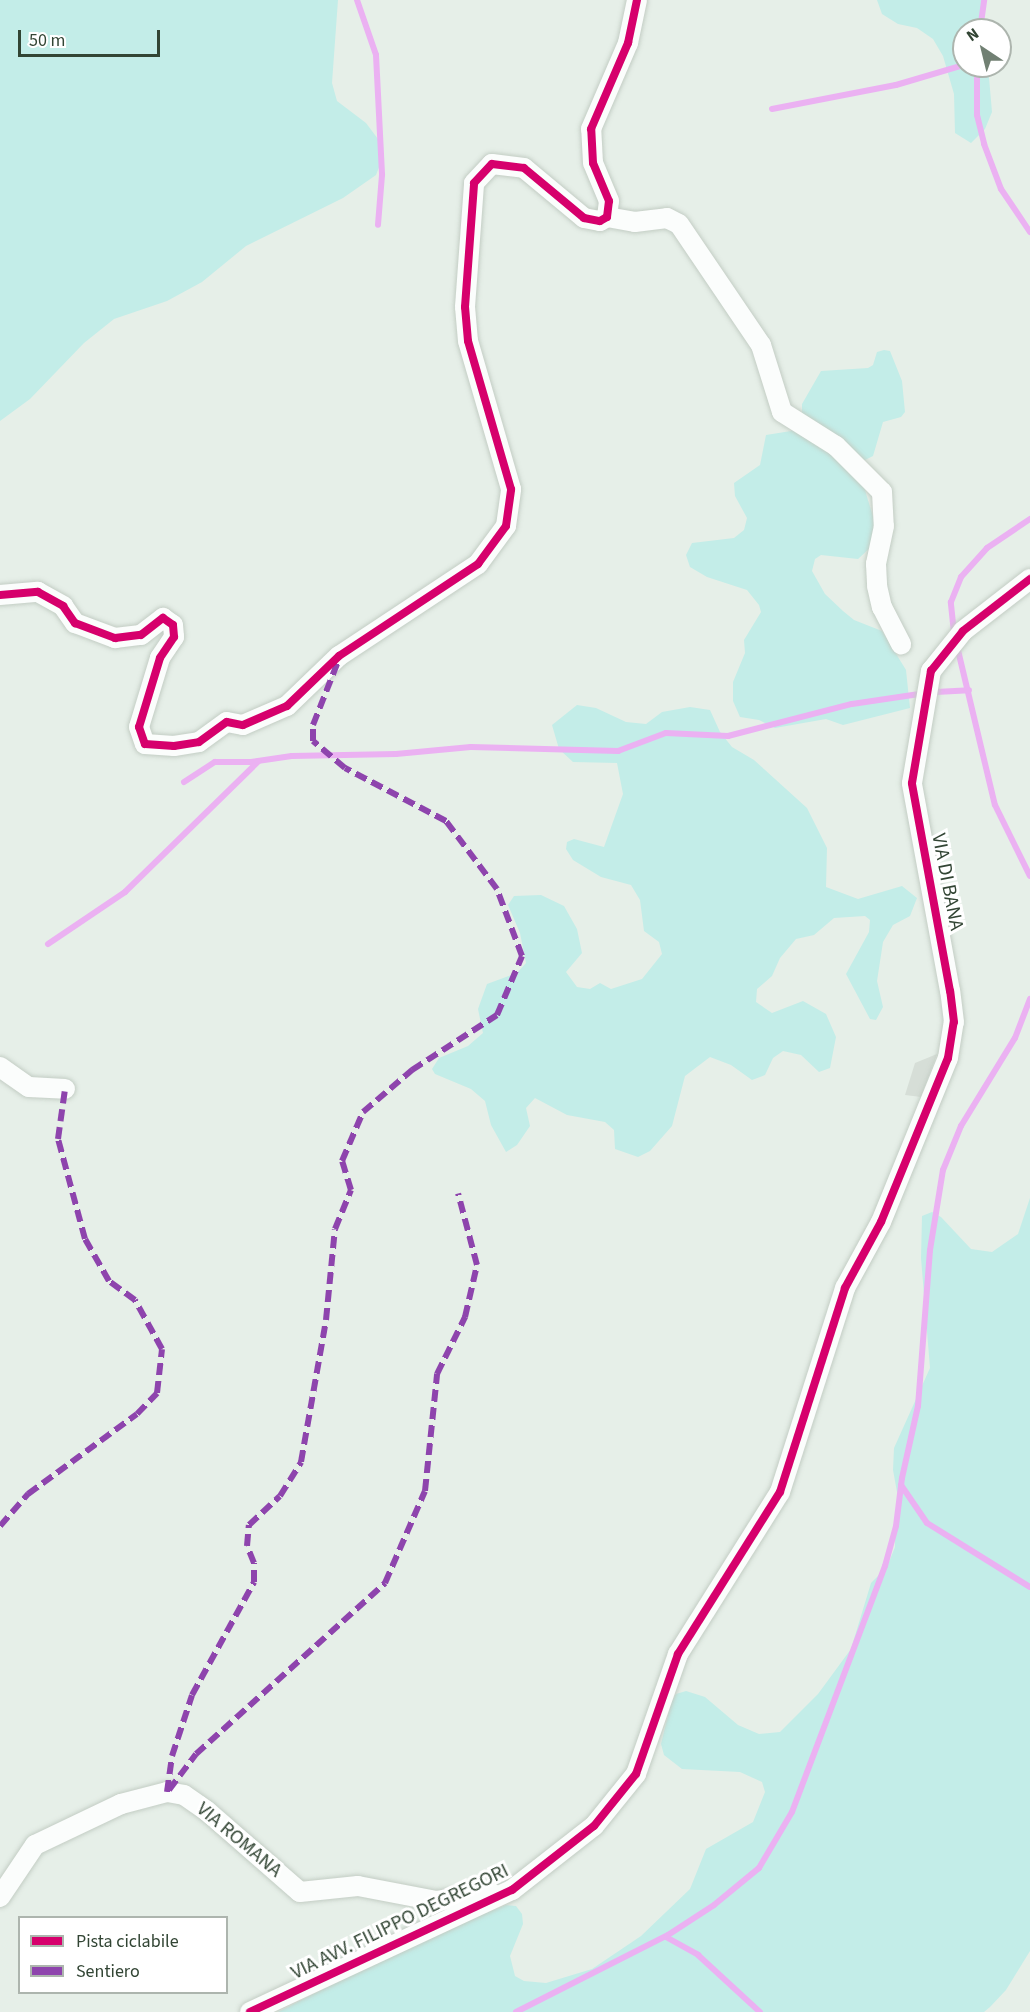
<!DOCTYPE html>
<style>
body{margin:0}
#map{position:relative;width:1030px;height:2012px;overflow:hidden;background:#e6efe8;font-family:"Source Sans 3",sans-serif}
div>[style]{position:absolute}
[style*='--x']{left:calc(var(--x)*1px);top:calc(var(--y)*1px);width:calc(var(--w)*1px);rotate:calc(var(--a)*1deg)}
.green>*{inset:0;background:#c3ede8}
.parking>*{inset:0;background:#d6ded7}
.stream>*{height:6px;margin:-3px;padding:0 3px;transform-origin:3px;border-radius:3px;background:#ebb1f2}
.roads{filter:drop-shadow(0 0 2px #c3cdc4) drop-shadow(0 0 2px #c3cdc4)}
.minor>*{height:20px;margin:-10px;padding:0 10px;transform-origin:10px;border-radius:10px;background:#fbfdfc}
.quiet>*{height:6px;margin-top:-3px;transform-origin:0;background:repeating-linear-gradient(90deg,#8e44ad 0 12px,transparent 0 18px)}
.cycleway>*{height:8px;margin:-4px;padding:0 4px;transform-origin:4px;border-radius:4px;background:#d6006c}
span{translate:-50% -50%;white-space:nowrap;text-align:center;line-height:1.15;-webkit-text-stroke:6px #fff;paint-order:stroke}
.street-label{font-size:20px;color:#324534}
.legend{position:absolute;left:18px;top:1916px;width:210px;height:78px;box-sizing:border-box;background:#fff;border:2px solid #adb5ae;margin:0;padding:8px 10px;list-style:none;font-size:18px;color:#324534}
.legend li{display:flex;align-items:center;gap:12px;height:30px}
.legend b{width:30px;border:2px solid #adb5ae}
.north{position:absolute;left:952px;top:18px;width:60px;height:60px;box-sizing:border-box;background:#fff;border:2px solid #adb5ae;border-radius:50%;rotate:325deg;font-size:16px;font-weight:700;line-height:24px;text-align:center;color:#324534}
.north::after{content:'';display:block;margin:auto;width:21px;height:27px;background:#718073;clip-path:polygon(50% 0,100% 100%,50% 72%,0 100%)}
.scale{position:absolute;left:18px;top:30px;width:142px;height:27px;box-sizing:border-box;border:3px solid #324534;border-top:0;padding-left:8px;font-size:18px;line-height:21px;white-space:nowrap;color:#324534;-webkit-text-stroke:4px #fff;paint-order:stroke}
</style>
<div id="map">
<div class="green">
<i style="clip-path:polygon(0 0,338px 0,332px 83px,337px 101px,366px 123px,378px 139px,383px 157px,376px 175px,343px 198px,246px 246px,202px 282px,167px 301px,114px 319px,84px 343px,30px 399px,0 421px)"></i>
<i style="clip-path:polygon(877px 0,983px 0,985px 30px,964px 30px,964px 66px,988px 66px,992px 112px,985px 129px,971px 143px,955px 133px,954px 94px,943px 56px,933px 39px,917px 28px,898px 24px,882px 14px)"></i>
<i style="clip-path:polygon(884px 350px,890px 351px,902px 381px,905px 412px,901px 417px,883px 422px,873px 456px,857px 464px,875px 523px,871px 547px,858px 559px,821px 555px,815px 559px,812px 571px,825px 594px,843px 611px,854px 620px,882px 631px,906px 670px,910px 708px,843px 725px,826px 719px,775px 728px,759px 720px,740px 717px,733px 701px,733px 682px,745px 653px,744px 640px,761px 612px,759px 605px,747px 590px,707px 577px,690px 567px,686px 555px,692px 543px,734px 538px,744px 530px,747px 518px,735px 496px,734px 483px,760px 465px,766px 435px,791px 431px,802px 423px,802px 404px,821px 371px,868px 368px,873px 365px,877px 352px)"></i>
<i style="clip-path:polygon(577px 705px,596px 708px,626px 722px,646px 724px,662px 712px,690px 707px,710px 710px,720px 732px,732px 747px,754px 760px,807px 808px,827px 848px,826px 887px,858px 899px,902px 886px,917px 898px,910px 916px,893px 925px,883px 942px,877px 981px,883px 1007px,876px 1020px,870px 1019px,846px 974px,869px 932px,870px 920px,865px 916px,834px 918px,814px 935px,796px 939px,780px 958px,772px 976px,757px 989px,756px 1002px,772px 1013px,803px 1001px,826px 1014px,836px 1037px,830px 1068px,819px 1072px,801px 1055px,783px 1051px,773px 1058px,765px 1075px,752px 1080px,731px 1065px,710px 1057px,685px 1076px,672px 1126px,650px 1151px,638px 1157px,615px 1149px,614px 1130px,605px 1122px,567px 1115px,535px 1098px,526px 1108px,530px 1126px,517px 1145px,506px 1152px,491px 1125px,485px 1101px,471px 1089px,435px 1074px,432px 1069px,439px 1058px,468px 1046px,483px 1033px,478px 1009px,487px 984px,517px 973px,526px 963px,520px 933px,508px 905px,514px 896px,541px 895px,564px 906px,577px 929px,582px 953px,566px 972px,577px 987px,590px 989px,600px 983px,611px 989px,642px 979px,662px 954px,659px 942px,644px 931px,640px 900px,631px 885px,601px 877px,573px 860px,566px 849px,567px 842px,574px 839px,604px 847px,623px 794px,617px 763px,573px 762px,559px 749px,552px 725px)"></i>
<i style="clip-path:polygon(1030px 1198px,1030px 1951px,1006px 1990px,990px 2007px,984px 2012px,278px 2012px,426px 1937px,506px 1905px,516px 1906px,522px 1914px,523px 1924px,510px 1956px,515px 1976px,524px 1981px,546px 1983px,592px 1969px,641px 1936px,690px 1889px,706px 1849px,753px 1822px,765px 1792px,762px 1782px,740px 1772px,682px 1769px,664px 1755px,661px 1744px,671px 1703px,676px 1694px,686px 1691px,705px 1697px,738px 1725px,759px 1734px,780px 1732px,818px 1694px,851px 1649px,871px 1583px,887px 1567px,895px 1547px,895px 1514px,899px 1503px,893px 1470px,894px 1448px,930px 1368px,921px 1258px,922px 1216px,932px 1212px,941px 1217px,971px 1249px,992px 1252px,1018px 1234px)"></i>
</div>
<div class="parking">
<i style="clip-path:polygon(937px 1054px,921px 1097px,905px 1095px,915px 1063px)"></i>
</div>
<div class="stream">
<i style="--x:357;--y:0;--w:58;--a:70.9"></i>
<i style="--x:376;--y:55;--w:120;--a:87.1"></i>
<i style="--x:382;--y:175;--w:50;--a:94.6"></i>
<i style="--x:980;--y:30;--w:30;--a:-82"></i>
<i style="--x:977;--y:66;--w:49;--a:90"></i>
<i style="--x:977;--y:115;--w:30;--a:76"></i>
<i style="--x:984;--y:144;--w:48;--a:69.3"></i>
<i style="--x:1001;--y:189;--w:52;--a:56"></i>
<i style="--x:772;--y:109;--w:126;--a:-11"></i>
<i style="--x:896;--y:85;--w:71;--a:-16.4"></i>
<i style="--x:954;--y:633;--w:31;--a:-96"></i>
<i style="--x:951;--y:602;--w:27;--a:-68"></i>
<i style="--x:961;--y:577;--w:39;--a:-48"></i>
<i style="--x:987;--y:548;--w:52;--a:-34"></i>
<i style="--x:957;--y:646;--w:163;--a:76.6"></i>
<i style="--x:995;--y:805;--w:79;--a:63.8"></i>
<i style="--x:936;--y:692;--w:33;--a:-3"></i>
<i style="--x:184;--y:782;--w:37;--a:-33"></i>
<i style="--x:215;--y:762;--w:36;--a:0"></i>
<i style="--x:251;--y:762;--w:41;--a:-8.3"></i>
<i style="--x:292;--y:756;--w:104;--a:-1.1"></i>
<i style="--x:396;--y:754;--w:75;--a:-5.3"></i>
<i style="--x:471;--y:747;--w:147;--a:1.6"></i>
<i style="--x:618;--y:751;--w:51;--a:-20.6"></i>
<i style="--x:666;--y:733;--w:62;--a:2.8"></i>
<i style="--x:728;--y:736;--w:128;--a:-14.5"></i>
<i style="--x:852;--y:704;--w:68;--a:-8.5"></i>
<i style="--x:48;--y:944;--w:93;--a:-34"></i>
<i style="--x:125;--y:892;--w:187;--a:-44.4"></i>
<i style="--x:901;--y:1485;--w:46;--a:55.6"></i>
<i style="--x:927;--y:1523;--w:121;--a:31.9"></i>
<i style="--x:666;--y:1937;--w:37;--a:29"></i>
<i style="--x:698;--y:1955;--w:84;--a:42.6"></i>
<i style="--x:516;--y:2012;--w:170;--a:-26.9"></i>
<i style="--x:668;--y:1935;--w:55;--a:-33.1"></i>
<i style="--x:714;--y:1905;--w:58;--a:-39.4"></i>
<i style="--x:759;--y:1868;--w:65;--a:-59.5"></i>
<i style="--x:792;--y:1812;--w:263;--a:-69.3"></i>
<i style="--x:885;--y:1566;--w:41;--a:-74.6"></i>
<i style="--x:896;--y:1526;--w:48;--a:-82.9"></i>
<i style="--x:902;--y:1478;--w:74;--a:-77.5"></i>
<i style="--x:918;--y:1406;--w:156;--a:-85.6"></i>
<i style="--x:930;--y:1250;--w:81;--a:-80.8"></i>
<i style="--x:943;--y:1170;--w:48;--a:-67.8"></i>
<i style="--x:961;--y:1126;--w:103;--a:-58.5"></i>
<i style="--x:1015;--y:1038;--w:42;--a:-69"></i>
</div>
<div class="roads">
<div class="minor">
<i style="--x:607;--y:217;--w:28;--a:10"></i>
<i style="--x:635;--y:222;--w:32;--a:-7"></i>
<i style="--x:667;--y:218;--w:13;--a:27"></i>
<i style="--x:679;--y:224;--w:146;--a:55.9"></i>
<i style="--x:761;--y:345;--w:70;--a:72.6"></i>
<i style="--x:782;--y:412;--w:64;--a:32.2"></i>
<i style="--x:836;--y:446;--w:65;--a:45"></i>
<i style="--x:882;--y:492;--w:34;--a:87"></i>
<i style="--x:884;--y:526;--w:39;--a:102"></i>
<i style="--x:876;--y:564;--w:22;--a:87"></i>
<i style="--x:877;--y:586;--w:22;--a:77"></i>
<i style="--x:882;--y:607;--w:42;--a:62.8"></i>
<i style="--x:0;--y:595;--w:38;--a:-5"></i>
<i style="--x:38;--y:592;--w:29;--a:29"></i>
<i style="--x:63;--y:606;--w:21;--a:55"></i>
<i style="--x:75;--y:623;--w:43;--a:20.6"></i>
<i style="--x:115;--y:638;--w:26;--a:-7"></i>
<i style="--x:141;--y:635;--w:28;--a:-38"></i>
<i style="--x:163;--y:618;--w:12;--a:35"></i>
<i style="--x:173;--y:625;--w:12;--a:85"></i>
<i style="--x:174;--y:637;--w:25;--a:124"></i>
<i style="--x:160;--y:658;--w:72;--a:106.9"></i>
<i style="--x:139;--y:727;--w:18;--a:71"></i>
<i style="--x:145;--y:744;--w:29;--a:4"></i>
<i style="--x:174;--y:746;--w:25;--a:-9"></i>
<i style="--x:199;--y:742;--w:34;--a:-36"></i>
<i style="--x:227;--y:722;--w:16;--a:11"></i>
<i style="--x:243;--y:725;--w:48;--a:-23.4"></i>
<i style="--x:287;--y:706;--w:72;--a:-43.9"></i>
<i style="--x:339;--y:656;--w:167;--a:-33.5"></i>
<i style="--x:478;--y:564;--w:47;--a:-53.6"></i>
<i style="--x:506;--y:526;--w:37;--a:-82"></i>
<i style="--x:511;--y:489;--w:154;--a:-106.2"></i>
<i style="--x:468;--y:341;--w:34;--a:-95"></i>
<i style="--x:465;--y:307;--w:124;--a:-85.8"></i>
<i style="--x:474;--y:183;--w:26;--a:-47"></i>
<i style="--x:492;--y:164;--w:32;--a:7"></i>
<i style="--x:524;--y:168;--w:78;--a:39.8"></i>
<i style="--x:584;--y:218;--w:16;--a:11"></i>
<i style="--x:600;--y:221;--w:8;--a:-30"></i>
<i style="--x:607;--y:217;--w:16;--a:-83"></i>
<i style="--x:609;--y:201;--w:41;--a:-112.8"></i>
<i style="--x:593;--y:163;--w:34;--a:-93"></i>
<i style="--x:591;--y:129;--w:94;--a:-66.7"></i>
<i style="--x:628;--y:43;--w:44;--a:-78.2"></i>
<i style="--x:0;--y:1067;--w:35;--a:35"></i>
<i style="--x:29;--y:1087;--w:36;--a:3"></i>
<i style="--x:0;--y:1897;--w:63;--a:-56.1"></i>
<i style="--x:35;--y:1845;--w:95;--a:-25.5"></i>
<i style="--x:121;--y:1804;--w:48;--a:-14.6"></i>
<i style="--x:167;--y:1792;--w:17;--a:10"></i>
<i style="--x:184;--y:1795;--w:28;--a:35"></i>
<i style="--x:207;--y:1811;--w:123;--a:41.1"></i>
<i style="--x:300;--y:1892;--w:58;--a:-5.9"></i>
<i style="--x:358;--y:1886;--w:80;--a:10.8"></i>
<i style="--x:437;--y:1901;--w:55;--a:-8.4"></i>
<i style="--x:250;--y:2012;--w:289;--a:-25"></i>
<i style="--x:512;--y:1890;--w:104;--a:-38"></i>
<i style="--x:594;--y:1826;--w:67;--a:-51.1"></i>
<i style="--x:636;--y:1774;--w:127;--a:-70.7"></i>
<i style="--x:678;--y:1654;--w:191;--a:-57.8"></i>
<i style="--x:780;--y:1492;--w:214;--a:-72.3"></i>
<i style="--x:845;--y:1288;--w:75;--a:-61.4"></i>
<i style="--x:881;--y:1222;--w:177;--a:-67.8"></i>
<i style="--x:948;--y:1058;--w:36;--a:-81"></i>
<i style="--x:954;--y:1022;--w:31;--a:-97"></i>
<i style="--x:950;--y:991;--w:211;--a:-100.4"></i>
<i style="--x:912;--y:783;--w:114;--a:-80.4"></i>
<i style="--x:931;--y:671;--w:51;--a:-51.3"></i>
<i style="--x:963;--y:631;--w:85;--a:-37.8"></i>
</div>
</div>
<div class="quiet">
<i style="--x:0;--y:1526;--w:43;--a:-48.8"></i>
<i style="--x:28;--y:1494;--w:135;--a:-36.3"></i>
<i style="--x:137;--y:1414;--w:29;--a:-46"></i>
<i style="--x:157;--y:1393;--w:44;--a:-83.5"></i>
<i style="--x:162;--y:1349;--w:56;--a:-118.9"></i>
<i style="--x:135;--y:1300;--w:32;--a:-144"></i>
<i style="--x:109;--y:1281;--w:48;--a:-119.7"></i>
<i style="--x:85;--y:1239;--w:104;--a:-105.1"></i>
<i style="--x:58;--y:1139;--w:50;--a:-82"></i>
<i style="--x:169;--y:1790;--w:45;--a:-53.1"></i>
<i style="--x:196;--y:1754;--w:255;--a:-42.1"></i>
<i style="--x:385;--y:1583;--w:100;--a:-66.5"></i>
<i style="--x:425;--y:1491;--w:118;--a:-84.1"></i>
<i style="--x:437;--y:1374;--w:64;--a:-63.8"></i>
<i style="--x:465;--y:1317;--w:53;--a:-77"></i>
<i style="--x:477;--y:1265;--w:74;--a:-104.8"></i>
<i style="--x:167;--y:1792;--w:36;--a:-82"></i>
<i style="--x:172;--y:1756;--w:64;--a:-71.8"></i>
<i style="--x:192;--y:1695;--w:129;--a:-61.2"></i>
<i style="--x:254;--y:1582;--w:19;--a:-90"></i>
<i style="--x:254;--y:1563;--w:18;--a:-112"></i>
<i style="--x:247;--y:1546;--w:21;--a:-85"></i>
<i style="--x:249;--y:1525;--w:42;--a:-43.1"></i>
<i style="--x:280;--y:1496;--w:40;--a:-58"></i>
<i style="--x:301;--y:1462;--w:144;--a:-80"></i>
<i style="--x:326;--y:1320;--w:91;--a:-84.4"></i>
<i style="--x:335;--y:1229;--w:42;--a:-67.7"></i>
<i style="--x:351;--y:1190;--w:30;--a:-107"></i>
<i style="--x:342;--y:1161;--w:53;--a:-66.8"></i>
<i style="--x:363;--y:1112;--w:65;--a:-40.6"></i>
<i style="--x:412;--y:1070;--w:101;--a:-32.9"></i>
<i style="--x:497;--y:1015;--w:64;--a:-67"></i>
<i style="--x:522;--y:956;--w:72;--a:-110.5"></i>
<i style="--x:497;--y:889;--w:85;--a:-126.9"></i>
<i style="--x:446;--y:821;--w:114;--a:-152.3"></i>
<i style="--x:345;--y:768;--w:42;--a:-139.8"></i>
<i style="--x:313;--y:741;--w:16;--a:-90"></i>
<i style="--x:313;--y:725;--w:71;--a:-68.5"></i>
</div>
<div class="cycleway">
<i style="--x:0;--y:595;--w:38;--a:-5"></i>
<i style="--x:38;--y:592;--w:29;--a:29"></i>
<i style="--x:63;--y:606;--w:21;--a:55"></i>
<i style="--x:75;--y:623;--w:43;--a:20.6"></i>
<i style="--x:115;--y:638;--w:26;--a:-7"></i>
<i style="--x:141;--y:635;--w:28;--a:-38"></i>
<i style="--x:163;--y:618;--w:12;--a:35"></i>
<i style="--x:173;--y:625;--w:12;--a:85"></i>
<i style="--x:174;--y:637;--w:25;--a:124"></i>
<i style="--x:160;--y:658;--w:72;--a:106.9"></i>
<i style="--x:139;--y:727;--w:18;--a:71"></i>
<i style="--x:145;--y:744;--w:29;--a:4"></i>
<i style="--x:174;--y:746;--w:25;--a:-9"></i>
<i style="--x:199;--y:742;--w:34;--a:-36"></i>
<i style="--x:227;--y:722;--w:16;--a:11"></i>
<i style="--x:243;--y:725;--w:48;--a:-23.4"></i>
<i style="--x:287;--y:706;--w:72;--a:-43.9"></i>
<i style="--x:339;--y:656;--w:167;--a:-33.5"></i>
<i style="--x:478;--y:564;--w:47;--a:-53.6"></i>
<i style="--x:506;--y:526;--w:37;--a:-82"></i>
<i style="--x:511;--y:489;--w:154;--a:-106.2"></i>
<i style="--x:468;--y:341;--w:34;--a:-95"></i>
<i style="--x:465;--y:307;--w:124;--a:-85.8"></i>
<i style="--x:474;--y:183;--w:26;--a:-47"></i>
<i style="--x:492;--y:164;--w:32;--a:7"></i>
<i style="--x:524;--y:168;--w:78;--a:39.8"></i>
<i style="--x:584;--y:218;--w:16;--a:11"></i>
<i style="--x:600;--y:221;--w:8;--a:-30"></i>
<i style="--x:607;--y:217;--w:16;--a:-83"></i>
<i style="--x:609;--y:201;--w:41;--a:-112.8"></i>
<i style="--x:593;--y:163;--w:34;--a:-93"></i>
<i style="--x:591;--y:129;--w:94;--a:-66.7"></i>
<i style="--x:628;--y:43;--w:44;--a:-78.2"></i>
<i style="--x:250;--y:2012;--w:289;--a:-25"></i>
<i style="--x:512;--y:1890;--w:104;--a:-38"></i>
<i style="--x:594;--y:1826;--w:67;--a:-51.1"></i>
<i style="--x:636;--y:1774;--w:127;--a:-70.7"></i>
<i style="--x:678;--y:1654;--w:191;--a:-57.8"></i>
<i style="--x:780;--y:1492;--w:214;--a:-72.3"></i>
<i style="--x:845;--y:1288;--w:75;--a:-61.4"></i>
<i style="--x:881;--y:1222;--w:177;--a:-67.8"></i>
<i style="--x:948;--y:1058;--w:36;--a:-81"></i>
<i style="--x:954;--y:1022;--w:31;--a:-97"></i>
<i style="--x:950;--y:991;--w:211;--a:-100.4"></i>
<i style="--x:912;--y:783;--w:114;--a:-80.4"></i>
<i style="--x:931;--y:671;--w:51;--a:-51.3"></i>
<i style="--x:963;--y:631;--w:85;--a:-37.8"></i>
</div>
<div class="street-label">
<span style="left:947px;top:882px;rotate:79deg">VIA DI BANA</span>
<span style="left:239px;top:1840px;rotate:40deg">VIA ROMANA</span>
<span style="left:400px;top:1922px;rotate:-26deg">VIA AVV. FILIPPO DEGREGORI</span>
</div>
<ul class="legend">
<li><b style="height:8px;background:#d6006c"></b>Pista ciclabile</li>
<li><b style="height:8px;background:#8e44ad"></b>Sentiero</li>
</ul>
<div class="north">N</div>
<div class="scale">50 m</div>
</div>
